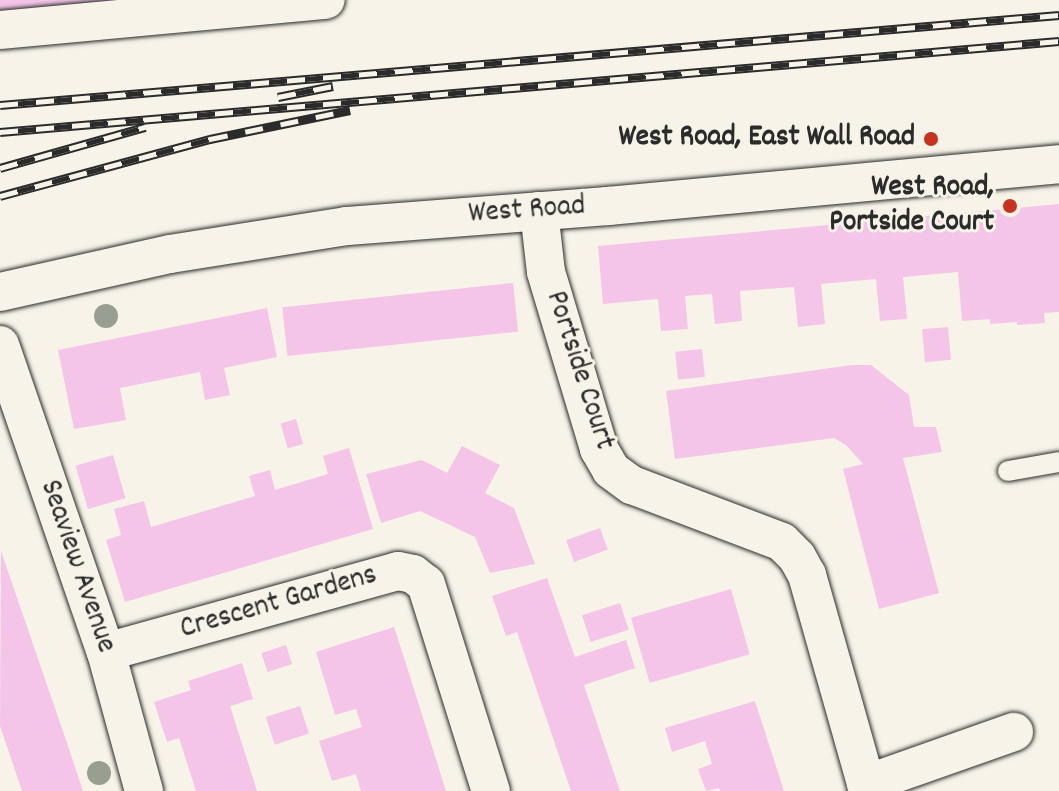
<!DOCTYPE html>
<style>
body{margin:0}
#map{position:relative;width:1059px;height:791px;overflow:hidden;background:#f7f3e8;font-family:Dekko,sans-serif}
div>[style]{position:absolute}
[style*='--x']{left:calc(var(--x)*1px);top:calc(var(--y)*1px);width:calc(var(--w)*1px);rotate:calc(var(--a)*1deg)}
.building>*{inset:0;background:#f4c5e8;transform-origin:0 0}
.roads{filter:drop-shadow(0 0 2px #2b2b2b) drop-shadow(0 0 2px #2b2b2b)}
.lane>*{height:20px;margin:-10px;padding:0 10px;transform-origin:10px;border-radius:10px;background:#f7f3e8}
.street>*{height:38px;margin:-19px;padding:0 19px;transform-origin:19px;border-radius:19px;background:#f7f3e8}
.rail>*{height:9px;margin-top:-4.5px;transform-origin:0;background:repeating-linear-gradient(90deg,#f7f3e8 0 18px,#2b2b2b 0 36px);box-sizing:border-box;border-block:2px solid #2b2b2b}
.trees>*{width:24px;height:24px;margin:-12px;border-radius:50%;background:#989f92}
.dots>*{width:22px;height:22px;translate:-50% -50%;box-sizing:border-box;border:4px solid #f7f3e8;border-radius:50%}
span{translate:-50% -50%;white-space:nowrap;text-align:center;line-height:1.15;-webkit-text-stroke:6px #f7f3e8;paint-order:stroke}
.poi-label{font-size:30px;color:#2b2b2b;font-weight:700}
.right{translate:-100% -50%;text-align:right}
.street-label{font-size:30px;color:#2b2b2b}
</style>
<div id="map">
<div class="building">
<i style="clip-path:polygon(0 0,145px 0,0 18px)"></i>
<i style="clip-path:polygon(1059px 204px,1059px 312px,1044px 313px,1045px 323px,1017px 325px,1017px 322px,990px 324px,990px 319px,962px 321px,958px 272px,903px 277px,907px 319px,880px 321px,876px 279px,821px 284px,825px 324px,798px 327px,794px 287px,740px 291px,742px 321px,715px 324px,712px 294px,685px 296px,688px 329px,661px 331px,658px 299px,603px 304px,598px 246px)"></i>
<i style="left:513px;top:283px;width:49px;height:232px;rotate:84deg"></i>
<i style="clip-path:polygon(267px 308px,277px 357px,224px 368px,230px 395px,205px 400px,200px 372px,120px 388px,126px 420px,74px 429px,58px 350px)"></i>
<i style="left:948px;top:327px;width:33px;height:26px;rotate:85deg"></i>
<i style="left:702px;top:349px;width:28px;height:27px;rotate:84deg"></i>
<i style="clip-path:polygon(852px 365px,871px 365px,909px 395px,914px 427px,936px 427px,942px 452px,903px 458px,939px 593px,879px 609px,843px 469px,863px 464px,847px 446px,834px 438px,675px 459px,666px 391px)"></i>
<i style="left:296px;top:419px;width:26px;height:16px;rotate:74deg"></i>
<i style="clip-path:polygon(462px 446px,500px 465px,485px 493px,514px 508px,535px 564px,490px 573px,475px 537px,420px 511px,381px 523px,366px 474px,422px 460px,447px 473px)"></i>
<i style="clip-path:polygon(349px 448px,373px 529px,125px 602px,106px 540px,121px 535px,114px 509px,144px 501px,151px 527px,255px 496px,249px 476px,270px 470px,275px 490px,328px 474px,323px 456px)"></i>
<i style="left:113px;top:455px;width:45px;height:39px;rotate:74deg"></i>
<i style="left:600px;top:528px;width:23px;height:36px;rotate:70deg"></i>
<i style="clip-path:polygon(1px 551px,68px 746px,83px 791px,22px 791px,0 726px)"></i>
<i style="clip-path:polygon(547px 578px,575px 657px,626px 640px,635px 668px,584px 685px,620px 791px,571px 791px,517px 632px,506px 636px,492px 596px)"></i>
<i style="left:731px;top:589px;width:68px;height:104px;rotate:74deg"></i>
<i style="left:620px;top:603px;width:28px;height:40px;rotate:72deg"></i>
<i style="clip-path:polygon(394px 627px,407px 667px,446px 791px,361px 791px,356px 774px,332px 781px,319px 741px,362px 727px,356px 709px,335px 715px,316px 652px)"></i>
<i style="left:286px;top:645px;width:20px;height:26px;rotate:72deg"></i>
<i style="clip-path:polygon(242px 663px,253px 699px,230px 706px,257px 791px,196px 791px,179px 738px,167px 742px,154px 702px,191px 690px,188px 681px)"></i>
<i style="clip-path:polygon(755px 701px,784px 791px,720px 791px,719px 788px,706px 791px,698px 769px,712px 764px,705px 741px,672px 752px,665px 728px)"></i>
<i style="left:300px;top:706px;width:29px;height:36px;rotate:72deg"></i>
</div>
<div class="roads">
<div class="lane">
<i style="--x:1008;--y:471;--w:52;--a:-10"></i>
</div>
<div class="street">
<i style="--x:0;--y:30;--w:327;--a:-5.3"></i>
<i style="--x:539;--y:211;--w:61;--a:83.5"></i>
<i style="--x:546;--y:272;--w:185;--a:73.3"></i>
<i style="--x:599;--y:449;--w:24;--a:60"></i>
<i style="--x:611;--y:470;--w:26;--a:36"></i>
<i style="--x:632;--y:485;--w:160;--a:20.8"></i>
<i style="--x:782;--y:542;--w:21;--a:45"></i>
<i style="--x:797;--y:557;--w:21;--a:61"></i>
<i style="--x:807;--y:575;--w:224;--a:74.2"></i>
<i style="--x:0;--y:292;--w:174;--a:-12.6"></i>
<i style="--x:170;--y:254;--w:179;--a:-9"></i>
<i style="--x:347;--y:226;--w:262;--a:-4.4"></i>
<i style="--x:608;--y:206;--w:453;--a:-5.3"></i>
<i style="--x:0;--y:345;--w:325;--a:71"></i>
<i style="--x:106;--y:652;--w:144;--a:74.7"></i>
<i style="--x:106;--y:652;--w:303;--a:-15.5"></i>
<i style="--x:398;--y:571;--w:15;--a:11"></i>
<i style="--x:413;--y:574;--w:16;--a:38"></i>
<i style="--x:426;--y:584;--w:217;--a:72.6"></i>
<i style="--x:866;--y:784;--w:157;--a:-19.4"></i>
</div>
</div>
<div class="rail">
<i style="--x:278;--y:97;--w:56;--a:-11.3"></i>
<i style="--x:0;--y:105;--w:1063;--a:-4.86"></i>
<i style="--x:0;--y:132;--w:1063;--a:-4.91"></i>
<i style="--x:0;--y:168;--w:151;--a:-15.8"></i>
<i style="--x:0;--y:196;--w:218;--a:-15.2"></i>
<i style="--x:210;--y:139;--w:143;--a:-11.7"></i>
</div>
<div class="trees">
<i style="left:106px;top:316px"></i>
<i style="left:99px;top:773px"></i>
</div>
<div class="dots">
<i style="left:931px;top:139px;background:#c8321e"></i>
<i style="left:1010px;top:206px;background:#c8321e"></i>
</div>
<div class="poi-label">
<span class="right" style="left:915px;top:139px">West Road, East Wall Road</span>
<span class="right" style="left:994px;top:206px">West Road,<br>Portside Court</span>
</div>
<div class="street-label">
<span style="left:527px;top:212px;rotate:-4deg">West Road</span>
<span style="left:578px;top:371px;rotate:72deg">Portside Court</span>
<span style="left:76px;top:567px;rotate:71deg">Seaview Avenue</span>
<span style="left:279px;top:604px;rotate:-16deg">Crescent Gardens</span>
</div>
</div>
